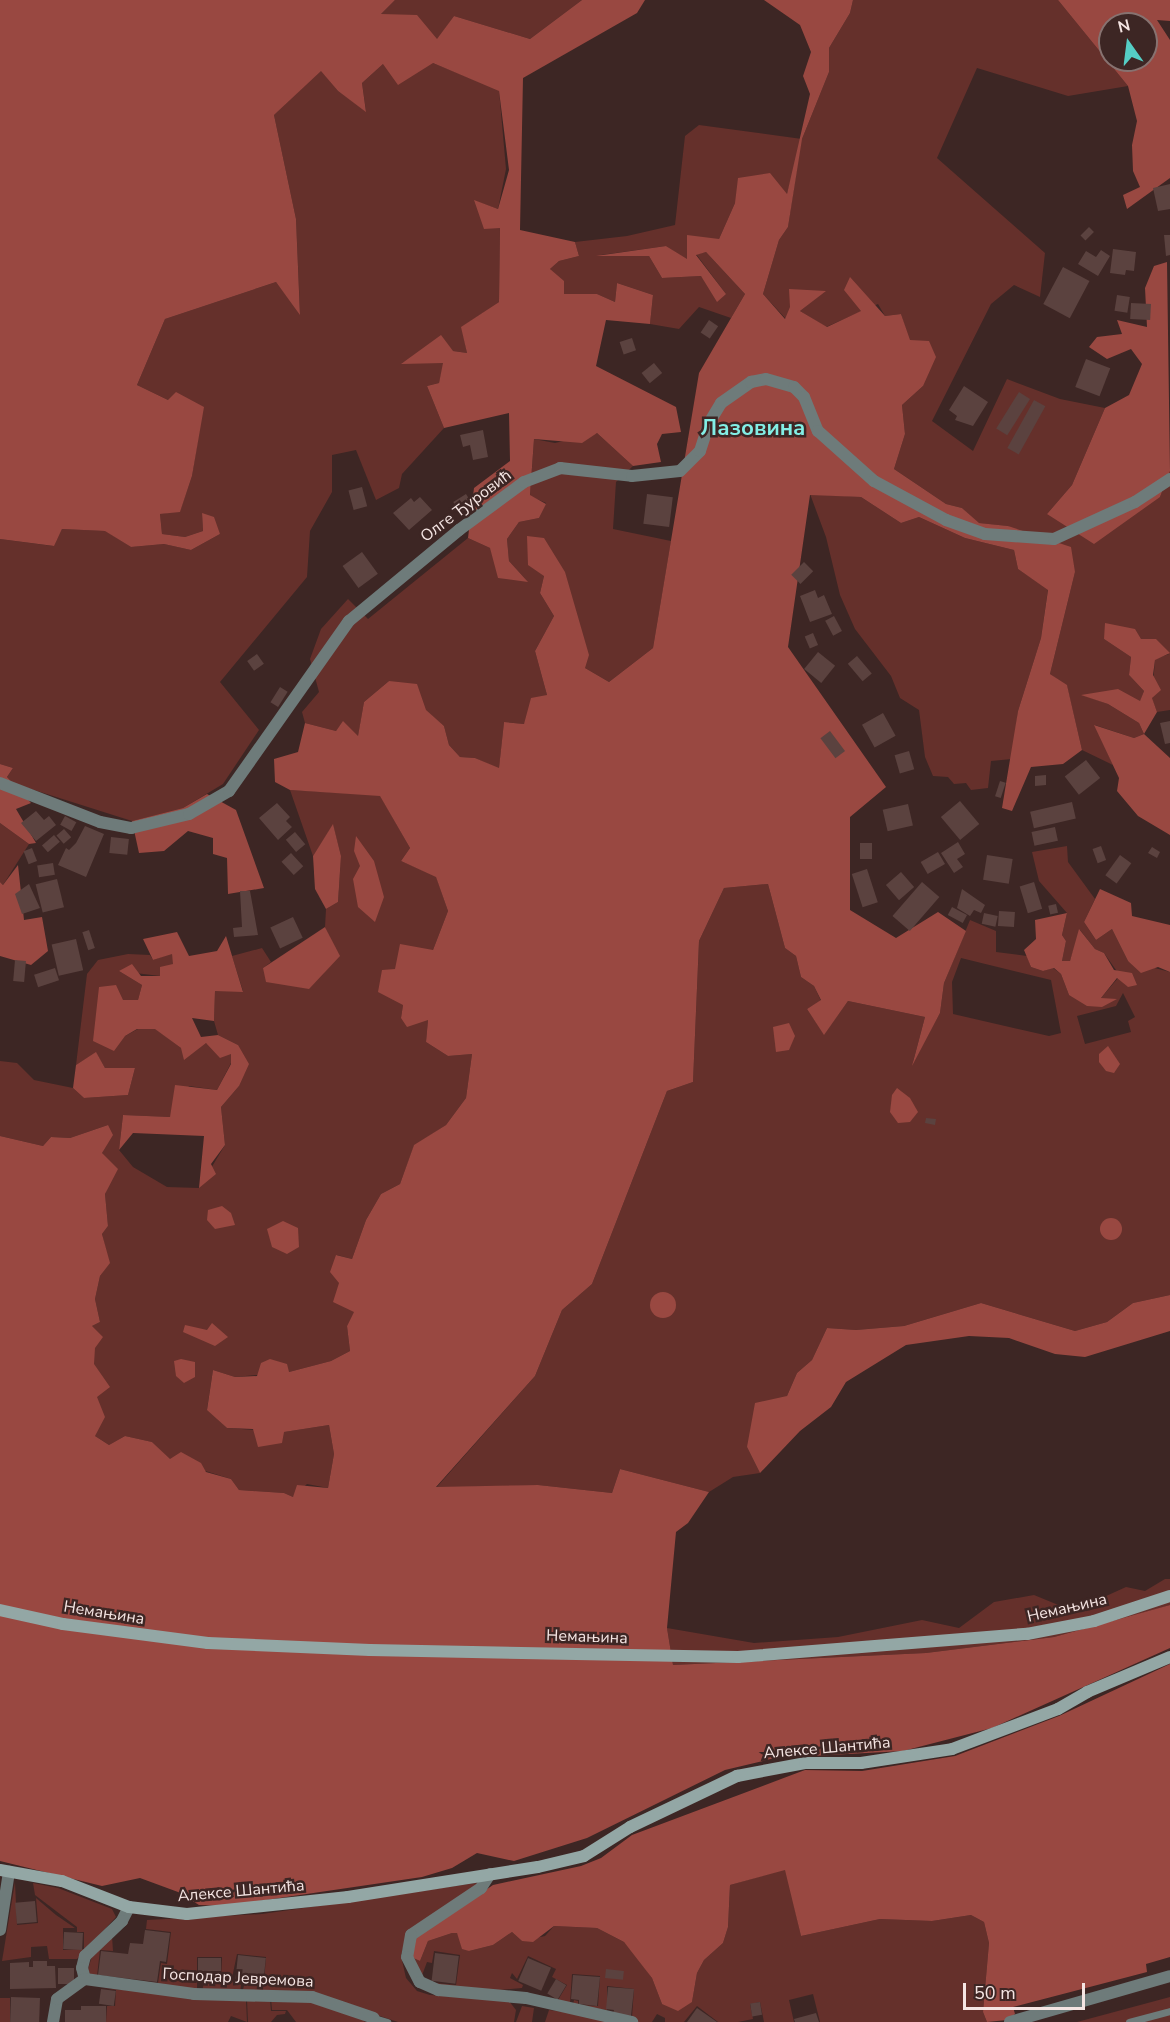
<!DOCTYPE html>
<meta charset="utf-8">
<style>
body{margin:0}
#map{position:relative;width:1170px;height:2022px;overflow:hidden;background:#3d2624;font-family:"Nunito Sans",sans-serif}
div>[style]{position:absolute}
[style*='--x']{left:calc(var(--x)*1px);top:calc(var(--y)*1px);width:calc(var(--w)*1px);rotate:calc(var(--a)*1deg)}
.green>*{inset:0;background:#65302b;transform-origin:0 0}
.forest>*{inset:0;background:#994841}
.round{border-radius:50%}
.building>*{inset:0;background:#5b423f;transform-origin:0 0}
.lane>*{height:7px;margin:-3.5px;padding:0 3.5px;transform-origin:3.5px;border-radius:3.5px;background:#6e7b7a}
.street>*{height:12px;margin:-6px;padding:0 6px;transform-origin:6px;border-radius:6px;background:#6e7b7a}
.secondary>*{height:12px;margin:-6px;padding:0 6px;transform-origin:6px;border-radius:6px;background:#93a7a5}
span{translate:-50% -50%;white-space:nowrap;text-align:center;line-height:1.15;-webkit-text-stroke:5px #3d2624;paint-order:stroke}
.street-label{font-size:16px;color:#f5e5e3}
.district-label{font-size:22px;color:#83eee5;font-weight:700}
.north{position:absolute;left:1098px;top:12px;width:60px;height:60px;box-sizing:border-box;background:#3d2624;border:2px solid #877270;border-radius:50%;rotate:346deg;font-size:16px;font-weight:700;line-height:24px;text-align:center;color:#f5e5e3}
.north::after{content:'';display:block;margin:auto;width:21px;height:27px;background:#55cec5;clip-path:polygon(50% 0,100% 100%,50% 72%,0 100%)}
.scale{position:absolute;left:963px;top:1983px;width:122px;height:27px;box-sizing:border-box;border:3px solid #f5e5e3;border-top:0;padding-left:8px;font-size:18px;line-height:21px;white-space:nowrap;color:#f5e5e3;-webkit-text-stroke:4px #3d2624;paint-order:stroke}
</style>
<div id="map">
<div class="green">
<i style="clip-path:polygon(395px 0,582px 0,530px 39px,454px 16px,437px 40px,381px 14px)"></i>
<i style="clip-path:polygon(853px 0,1058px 0,1128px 86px,1068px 96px,977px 68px,937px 158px,1045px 253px,1040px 297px,1014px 285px,991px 304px,932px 421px,973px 451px,1007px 379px,1060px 399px,1105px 408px,1072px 485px,1047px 514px,1160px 497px,1170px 471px,1170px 710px,1157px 712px,1152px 699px,1155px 659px,1169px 654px,1141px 639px,1104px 639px,1131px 657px,1129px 675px,1144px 691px,1140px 702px,1083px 695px,1108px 704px,1139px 723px,1144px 734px,1134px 738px,1095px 725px,1113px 765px,1082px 750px,1067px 686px,1050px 674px,1075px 572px,1008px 526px,978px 523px,962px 508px,946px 504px,894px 469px,905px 434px,902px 405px,923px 386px,901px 314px,885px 316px,878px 304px,826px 327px,800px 311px,825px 291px,791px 307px,786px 319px,763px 294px,779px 240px,788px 227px,800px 147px,787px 194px,735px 203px,719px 239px,687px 260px,666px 246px,601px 255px,649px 256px,662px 278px,701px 276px,726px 294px,696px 254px,706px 252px,745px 294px,731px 318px,699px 307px,679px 329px,650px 324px,653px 295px,617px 283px,615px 302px,597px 294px,564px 294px,550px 269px,559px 261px,579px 256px,575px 242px,627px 236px,675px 225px,685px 136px,699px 125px,802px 139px,829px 72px,829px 48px,850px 13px)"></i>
<i style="clip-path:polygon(433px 63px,499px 90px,506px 169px,498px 209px,475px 201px,500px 227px,499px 302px,462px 327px,467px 353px,453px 351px,402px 363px,444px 363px,439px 383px,427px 386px,444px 428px,402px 474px,399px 488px,376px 500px,356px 450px,332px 455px,332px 492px,310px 531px,307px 577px,220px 682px,259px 730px,223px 784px,183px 808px,132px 821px,12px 783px,7px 777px,13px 768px,0 764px,0 539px,53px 546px,62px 529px,106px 531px,131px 547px,164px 544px,191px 550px,220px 534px,202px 513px,203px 531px,185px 537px,162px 534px,160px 514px,180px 511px,192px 476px,203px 407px,168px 400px,137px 385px,165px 319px,276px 282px,300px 313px,296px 219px,274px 115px,321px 70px,338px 91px,366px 111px,362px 83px,383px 64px)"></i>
<i style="clip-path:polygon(597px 433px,633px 466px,616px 482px,613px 529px,671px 541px,653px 648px,609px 682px,585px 668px,544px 576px,540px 593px,554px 616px,535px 651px,547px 695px,524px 724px,504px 722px,499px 769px,475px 758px,460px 757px,449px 745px,444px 726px,389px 681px,364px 702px,358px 737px,343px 722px,336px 731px,305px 723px,302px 712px,319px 692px,310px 659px,321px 629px,348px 599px,368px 619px,468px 538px,490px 548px,527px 581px,509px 561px,507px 539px,519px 522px,539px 518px,546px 503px,530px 496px,534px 439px,555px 443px)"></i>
<i style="clip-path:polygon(810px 494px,861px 497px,901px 523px,919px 517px,965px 538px,1014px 550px,1018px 569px,1048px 589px,1041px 638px,1018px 711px,1012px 759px,991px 761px,988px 788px,971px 790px,966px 783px,954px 784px,948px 777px,933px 776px,925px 757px,919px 710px,900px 698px,891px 676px,855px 629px,840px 595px,826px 537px)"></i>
<i style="clip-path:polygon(290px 790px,380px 795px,410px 848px,401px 861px,436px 876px,448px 911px,433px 950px,403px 1005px,401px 1018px,428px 1020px,426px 1042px,448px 1056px,472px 1054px,466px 1098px,446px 1125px,414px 1146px,400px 1184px,381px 1194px,366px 1220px,352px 1259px,337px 1255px,339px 1283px,355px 1311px,347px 1326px,350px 1351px,331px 1361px,289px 1372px,235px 1377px,213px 1370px,207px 1409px,227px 1428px,284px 1432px,329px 1425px,334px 1454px,328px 1488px,307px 1484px,293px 1497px,284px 1493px,239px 1490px,231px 1479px,170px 1460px,152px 1442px,125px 1436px,109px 1445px,95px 1436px,92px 1326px,100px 1322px,95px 1299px,100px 1276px,109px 1263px,102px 1234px,108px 1226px,105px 1194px,110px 1181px,102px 1153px,108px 1125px,70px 1138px,51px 1137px,43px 1146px,0 1136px,0 1061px,17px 1063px,34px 1080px,73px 1088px,84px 1098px,128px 1095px,135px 1068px,105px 1068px,96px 1053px,76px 1065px,87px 974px,98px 960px,128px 954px,150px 955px,153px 960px,172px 953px,174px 964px,160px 976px,119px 971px,142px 985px,138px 1000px,123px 1000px,125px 1036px,138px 1029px,156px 1029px,181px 1048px,206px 1043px,231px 1054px,231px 1063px,217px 1090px,189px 1086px,170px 1117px,123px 1115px,119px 1150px,133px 1167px,167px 1187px,199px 1188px,225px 1145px,221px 1107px,239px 1086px,238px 1045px,218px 1035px,214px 1021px,215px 991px,243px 991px,232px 956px,262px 948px,271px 962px,263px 968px,339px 956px,325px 927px,326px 909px,338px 902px,341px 856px,333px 825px,313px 856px)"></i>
<i style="clip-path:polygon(0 823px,29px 844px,3px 885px,0 882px)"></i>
<i style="clip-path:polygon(evenodd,1067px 846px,1068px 862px,1095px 899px,1084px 922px,1096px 940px,1112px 929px,1128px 961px,1170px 972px,1170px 1295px,1133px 1303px,1107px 1322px,1075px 1331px,981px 1303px,904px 1326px,856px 1330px,827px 1328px,812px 1360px,797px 1373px,787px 1396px,747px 1447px,760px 1473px,733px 1477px,709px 1492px,620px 1469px,612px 1493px,538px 1485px,436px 1488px,535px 1376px,562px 1310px,592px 1284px,667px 1091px,693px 1082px,699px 941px,724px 888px,768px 884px,785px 948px,796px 956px,801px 977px,814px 986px,821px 1001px,807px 1009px,824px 1034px,848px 1001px,925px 1017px,913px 1062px,940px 1013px,944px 983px,970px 920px,996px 931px,996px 952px,1027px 956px,1031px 967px,1043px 971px,1053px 968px,1061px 974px,1069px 995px,1101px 998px,1118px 978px,1128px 987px,1104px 953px,1095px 949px,1080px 930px,1070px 961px,1062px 961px,1066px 941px,1062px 935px,1067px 913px,1039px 881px,1032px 852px,1067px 846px,961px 958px,1051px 980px,1061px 1033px,1049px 1036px,953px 1014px,952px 982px,961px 958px,1067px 846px,1123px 993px,1135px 1017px,1128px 1021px,1131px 1032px,1085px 1044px,1077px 1016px,1116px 1006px,1123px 993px)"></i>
<i style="clip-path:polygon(1165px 1579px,1170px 1579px,1170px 1605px,1164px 1607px,1054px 1637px,926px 1653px,673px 1665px,667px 1628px,754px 1643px,838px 1637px,922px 1620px,959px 1628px,994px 1602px,1034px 1595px,1073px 1611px,1126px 1587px,1145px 1591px)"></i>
<i style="clip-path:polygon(786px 1869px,801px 1936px,880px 1919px,932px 1921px,971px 1915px,984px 1922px,989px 1943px,983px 2012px,987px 2022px,820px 2022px,813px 1994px,789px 2000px,794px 2022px,764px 2022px,760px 2002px,750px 2004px,753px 2019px,738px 2022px,718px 2022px,697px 2006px,684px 2022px,665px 2022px,665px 2018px,657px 2014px,652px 2022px,637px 2022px,632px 2017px,634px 1989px,607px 1986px,607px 2010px,573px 2005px,574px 2000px,578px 2001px,578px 2005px,598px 2006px,600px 1976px,572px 1974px,570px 2004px,547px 1998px,558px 2000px,567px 1985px,552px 1977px,556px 1969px,528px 1956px,517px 1979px,512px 1973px,510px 1978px,523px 1985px,522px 1988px,499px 1990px,443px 1986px,435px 1983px,456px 1985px,460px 1955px,434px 1951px,432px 1963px,427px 1962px,421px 1978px,411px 1957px,420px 1961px,428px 1941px,452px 1933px,457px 1933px,469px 1951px,493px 1945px,512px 1932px,522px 1941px,545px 1936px,554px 1926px,597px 1928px,624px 1942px,637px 1957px,652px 1978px,662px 2004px,692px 2002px,697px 1973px,704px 1960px,723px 1943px,728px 1927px,730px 1885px)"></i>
<i style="clip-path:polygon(15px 1882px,17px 1925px,38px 1923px,36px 1898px,56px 1915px,75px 1928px,63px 1928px,63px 1950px,84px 1949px,84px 1932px,77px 1932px,77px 1927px,35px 1895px,33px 1883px,58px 1888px,112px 1909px,116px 1917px,77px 1959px,49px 1959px,47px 1946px,31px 1947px,31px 1957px,2px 1961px)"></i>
<i style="clip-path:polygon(483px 1882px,407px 1932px,401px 1956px,406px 1978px,417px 1991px,430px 1995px,509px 2001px,516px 2010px,514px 2022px,398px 2022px,310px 1993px,242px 1994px,245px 1981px,264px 1982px,266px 1957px,237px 1954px,232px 1978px,241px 1985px,240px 1994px,202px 1992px,204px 1982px,221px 1982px,222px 1957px,197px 1957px,197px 1991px,100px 1979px,90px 1975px,88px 1969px,94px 1950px,112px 1936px,113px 1951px,100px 1950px,97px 1976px,158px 1983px,161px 1963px,167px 1964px,171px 1932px,146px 1929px,147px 1920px,262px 1914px)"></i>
<i style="clip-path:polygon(100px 1988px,246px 2000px,247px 2022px,231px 2016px,228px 2022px,106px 2022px,107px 2006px,115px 2006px,116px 1990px)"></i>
<i style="clip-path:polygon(1170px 1997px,1170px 2022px,1077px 2022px)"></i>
<i style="left:0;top:1998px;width:10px;height:24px"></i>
<i style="clip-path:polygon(296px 1998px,360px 2017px,365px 2022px,296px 2022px,287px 2010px,272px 2010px,271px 1999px)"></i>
<i style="clip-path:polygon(270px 1999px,271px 2011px,286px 2011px,285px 2014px,277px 2015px,271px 2022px,248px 2022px,247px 2000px)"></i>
<i style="clip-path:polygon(522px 2006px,534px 2008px,532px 2022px,516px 2022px)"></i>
<i style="clip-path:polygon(549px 2010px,602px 2017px,620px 2022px,545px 2022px)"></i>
</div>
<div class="forest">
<i style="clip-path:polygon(0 0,395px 0,381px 14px,417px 15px,437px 39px,454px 16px,530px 39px,582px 0,645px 0,637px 13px,523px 78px,520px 230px,575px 242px,579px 256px,559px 261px,550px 269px,564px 281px,564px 294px,597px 294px,615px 302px,617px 283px,653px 295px,650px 324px,606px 320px,596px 366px,676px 407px,681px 432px,662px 434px,657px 444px,661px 462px,633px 466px,597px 433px,582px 443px,534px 439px,530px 495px,546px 504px,539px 518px,519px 522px,507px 539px,509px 561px,528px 582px,498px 578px,490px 548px,468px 538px,474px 488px,510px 461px,509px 413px,444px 428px,427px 386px,439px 383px,443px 363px,401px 364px,441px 335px,453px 351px,467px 353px,461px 327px,499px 302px,500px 228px,484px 229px,474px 200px,498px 209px,509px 170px,499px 91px,433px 63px,398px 85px,383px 64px,362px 83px,366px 112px,338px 91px,321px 71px,274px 115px,296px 219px,300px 315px,276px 282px,165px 319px,137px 385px,168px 400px,176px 392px,204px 407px,192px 476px,180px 512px,160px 514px,162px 534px,185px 537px,203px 531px,202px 513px,214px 517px,220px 534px,191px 550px,164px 544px,131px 547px,105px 531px,62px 529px,54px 546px,0 539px)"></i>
<i style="clip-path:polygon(764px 0,853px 0,850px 13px,829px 48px,829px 72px,802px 139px,788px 227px,779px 240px,763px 294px,785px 319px,790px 307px,789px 289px,826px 291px,800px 311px,827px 327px,861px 311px,844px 290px,850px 277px,885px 316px,901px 314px,910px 340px,929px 341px,936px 357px,923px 386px,902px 405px,905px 434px,894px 469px,946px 504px,962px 508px,979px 523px,1008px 526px,1071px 547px,1075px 572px,1050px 674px,1067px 685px,1082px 750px,1063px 764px,1031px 767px,1012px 811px,1002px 808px,1018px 711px,1041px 638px,1048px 590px,1018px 569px,1014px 550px,965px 538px,919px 517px,901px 523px,861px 497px,810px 495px,788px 647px,886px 787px,850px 817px,850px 910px,896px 938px,938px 912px,966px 931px,944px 983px,940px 1013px,912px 1066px,925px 1017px,848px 1001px,824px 1035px,807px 1009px,821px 1000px,814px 986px,801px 977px,796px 956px,785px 948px,768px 884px,724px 888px,699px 941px,693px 1082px,667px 1091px,592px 1284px,562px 1310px,535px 1376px,436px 1487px,538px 1485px,612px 1493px,620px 1469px,709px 1492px,688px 1523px,676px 1532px,667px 1628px,673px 1665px,926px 1653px,1054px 1637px,1170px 1605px,1170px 1648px,992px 1728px,903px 1751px,775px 1758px,725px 1770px,587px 1838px,514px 1861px,477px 1853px,452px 1868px,422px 1877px,225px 1906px,199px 1905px,178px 1892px,140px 1878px,102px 1886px,0 1861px,0 1136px,43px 1146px,51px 1137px,70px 1138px,108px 1125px,113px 1135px,102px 1153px,118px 1169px,105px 1194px,108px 1226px,102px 1234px,110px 1263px,100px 1276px,95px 1299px,100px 1322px,92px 1326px,103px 1337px,95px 1348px,94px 1364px,110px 1387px,97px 1397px,105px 1417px,95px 1436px,109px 1445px,125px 1436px,152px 1442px,170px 1459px,181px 1452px,201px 1463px,206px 1472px,231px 1479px,239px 1490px,284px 1493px,293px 1497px,297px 1485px,328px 1488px,334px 1454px,329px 1425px,284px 1432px,282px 1443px,258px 1447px,253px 1429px,227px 1428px,207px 1410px,213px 1370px,235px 1377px,257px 1376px,261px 1363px,270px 1359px,287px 1364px,289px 1372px,331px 1361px,350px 1351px,347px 1326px,354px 1312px,333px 1302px,339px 1283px,330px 1272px,336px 1255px,352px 1259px,366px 1220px,381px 1194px,400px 1184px,414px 1145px,446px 1125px,466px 1098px,472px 1054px,448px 1056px,426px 1042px,428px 1020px,407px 1027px,401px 1018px,403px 1005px,378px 992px,382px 970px,395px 969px,400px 944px,433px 950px,448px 911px,436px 877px,401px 861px,410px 848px,380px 796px,290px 790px,275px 782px,274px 759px,298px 752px,305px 723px,336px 731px,343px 721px,358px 736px,364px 702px,389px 681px,417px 684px,426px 710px,444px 726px,449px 745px,460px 757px,475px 758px,499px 768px,504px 722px,524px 724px,531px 698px,547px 695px,535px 651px,554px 616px,540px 593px,544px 576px,528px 565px,527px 536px,544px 538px,565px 572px,589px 655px,585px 668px,609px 682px,653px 648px,699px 373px,745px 294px,706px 252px,696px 255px,726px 294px,717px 302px,701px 276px,662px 278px,649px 256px,596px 256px,666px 246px,687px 259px,687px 235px,719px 239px,735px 203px,738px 178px,770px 173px,787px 194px,810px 94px,803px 76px,811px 52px,800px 25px)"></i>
<i style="clip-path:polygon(evenodd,1058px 0,1170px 0,1170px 21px,1157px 20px,1170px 40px,1170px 178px,1127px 209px,1123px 195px,1140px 187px,1133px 171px,1132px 145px,1137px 121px,1128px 86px,1058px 0,1110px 24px,1146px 24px,1146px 60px,1110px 60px,1110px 24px)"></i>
<i style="clip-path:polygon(1167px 262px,1170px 471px,1160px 497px,1094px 544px,1047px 514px,1072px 485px,1105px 408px,1129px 395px,1142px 364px,1131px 349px,1107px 359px,1089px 347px,1097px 337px,1122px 334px,1117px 320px,1147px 327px,1145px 288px,1154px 266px)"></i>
<i style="clip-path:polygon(1105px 623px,1135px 629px,1141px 639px,1156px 639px,1170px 653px,1155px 660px,1153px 675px,1161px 690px,1152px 698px,1157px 712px,1144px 734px,1170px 758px,1170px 835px,1138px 816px,1117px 791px,1119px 778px,1094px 725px,1134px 738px,1144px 734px,1139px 723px,1108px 704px,1081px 695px,1118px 689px,1140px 701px,1144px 691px,1129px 675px,1131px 657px,1104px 639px)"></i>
<i style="clip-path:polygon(0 764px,13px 768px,7px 777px,31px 803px,16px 809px,36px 843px,29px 844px,0 823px)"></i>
<i style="clip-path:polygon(207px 794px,236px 810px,264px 888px,228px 894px,227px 858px,213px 854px,213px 838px,188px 831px,164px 851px,139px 853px,132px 821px,183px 808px)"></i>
<i style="clip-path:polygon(333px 824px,341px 856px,338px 902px,326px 909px,315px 889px,313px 856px)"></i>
<i style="clip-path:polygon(356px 836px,374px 861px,384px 897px,375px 922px,358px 907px,353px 879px,360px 866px,354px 851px)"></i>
<i style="clip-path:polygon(18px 865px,24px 920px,42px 917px,48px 951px,31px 965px,0 956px,0 882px,3px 885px)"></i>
<i style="clip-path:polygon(1100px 889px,1131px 903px,1132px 916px,1170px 925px,1170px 972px,1158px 967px,1141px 973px,1128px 961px,1112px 929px,1096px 940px,1084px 922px)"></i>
<i style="clip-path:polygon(1067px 913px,1062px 935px,1066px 941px,1062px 961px,1070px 961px,1079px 929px,1095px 949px,1104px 953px,1114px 970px,1132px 973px,1137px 985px,1128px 987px,1117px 978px,1101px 998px,1117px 999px,1102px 1007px,1087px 1006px,1069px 995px,1061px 974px,1054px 968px,1043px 971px,1031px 967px,1024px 950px,1036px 939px,1035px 920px)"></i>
<i style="clip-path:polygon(325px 927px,340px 956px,309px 989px,266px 982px,263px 968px)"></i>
<i style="clip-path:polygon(177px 932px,189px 956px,217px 951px,226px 936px,243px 992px,215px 991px,214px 1021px,192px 1018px,201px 1037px,218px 1035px,238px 1045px,249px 1064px,239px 1086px,221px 1107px,225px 1145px,211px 1164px,216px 1174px,199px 1188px,204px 1136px,133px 1133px,119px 1150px,123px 1115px,170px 1117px,175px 1085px,217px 1090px,231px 1064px,231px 1054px,220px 1058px,206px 1043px,184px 1060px,181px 1048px,155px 1029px,137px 1029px,125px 1036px,114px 1051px,93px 1041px,99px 987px,116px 985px,123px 1000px,138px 1000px,142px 985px,119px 971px,132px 964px,141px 976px,160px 976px,160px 967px,173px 964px,172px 954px,153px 960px,143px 939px)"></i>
<i style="clip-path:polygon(789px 1023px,795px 1036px,789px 1050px,776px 1052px,773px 1027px)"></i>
<i style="clip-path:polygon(1108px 1046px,1120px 1064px,1114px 1073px,1106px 1071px,1099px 1062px,1099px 1054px)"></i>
<i style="clip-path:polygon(96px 1052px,105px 1068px,135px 1068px,128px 1095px,84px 1098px,73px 1088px,76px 1065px)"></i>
<i style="clip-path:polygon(897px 1088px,910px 1098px,918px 1112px,910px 1122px,898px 1123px,890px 1112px,892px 1095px)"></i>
<i style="clip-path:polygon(222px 1206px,231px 1213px,235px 1225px,215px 1229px,207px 1220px,208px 1210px)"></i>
<i class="round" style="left:1100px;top:1218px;width:22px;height:22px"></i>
<i style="clip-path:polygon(283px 1221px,298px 1228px,299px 1247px,287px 1254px,272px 1247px,267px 1229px)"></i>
<i class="round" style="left:650px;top:1292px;width:26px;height:26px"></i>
<i style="clip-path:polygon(1170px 1295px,1170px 1331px,1085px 1357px,1055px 1354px,1009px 1338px,969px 1336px,906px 1345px,846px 1382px,831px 1407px,800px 1431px,760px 1473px,747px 1447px,755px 1403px,787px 1396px,797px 1373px,812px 1360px,827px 1328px,856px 1330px,904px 1326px,981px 1303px,1075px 1331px,1107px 1322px,1133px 1303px)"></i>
<i style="clip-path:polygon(212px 1323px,228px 1337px,215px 1346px,183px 1332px,185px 1325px,207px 1330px)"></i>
<i style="clip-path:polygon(181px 1359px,195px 1362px,195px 1377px,184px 1383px,176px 1376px,174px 1361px)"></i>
<i style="clip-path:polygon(1170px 1664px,1170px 1957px,1146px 1964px,1147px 1972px,1013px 2007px,1015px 2014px,1007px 2020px,987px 2022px,983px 2012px,989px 1943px,984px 1922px,971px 1915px,932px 1921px,880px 1919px,801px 1936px,785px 1870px,730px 1885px,728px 1927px,723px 1943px,704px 1960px,697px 1973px,692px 2002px,678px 2011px,662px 2004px,652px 1978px,624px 1942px,597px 1928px,554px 1926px,533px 1942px,522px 1941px,512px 1932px,493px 1945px,469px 1951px,462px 1949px,457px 1933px,452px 1933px,428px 1941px,420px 1961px,411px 1957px,411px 1941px,493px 1885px,581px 1866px,601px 1858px,632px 1835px,805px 1770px,862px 1771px,955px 1756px,1059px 1716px)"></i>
</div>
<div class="building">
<i style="clip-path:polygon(1170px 184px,1170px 209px,1158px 211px,1153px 188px)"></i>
<i style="left:1089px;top:227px;width:7px;height:12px;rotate:45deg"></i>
<i style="clip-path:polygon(1164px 235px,1170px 235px,1170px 255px,1166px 256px)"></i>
<i style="clip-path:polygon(1113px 249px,1136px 252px,1134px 271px,1126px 270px,1125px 275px,1110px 273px)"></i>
<i style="clip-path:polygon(1101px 250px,1110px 256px,1098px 276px,1078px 264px,1086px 251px,1096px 257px)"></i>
<i style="left:1063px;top:267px;width:30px;height:42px;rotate:28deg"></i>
<i style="left:1117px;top:295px;width:13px;height:16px;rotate:9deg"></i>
<i style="left:1131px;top:303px;width:20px;height:16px;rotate:3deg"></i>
<i style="left:709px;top:320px;width:11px;height:15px;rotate:34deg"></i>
<i style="left:632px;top:338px;width:13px;height:13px;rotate:72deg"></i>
<i style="left:1086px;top:359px;width:26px;height:30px;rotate:21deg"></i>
<i style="left:654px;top:363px;width:13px;height:16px;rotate:51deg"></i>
<i style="clip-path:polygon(964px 386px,988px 402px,973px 426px,955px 420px,957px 416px,949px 410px)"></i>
<i style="left:1019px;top:392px;width:13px;height:43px;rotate:32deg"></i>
<i style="left:1034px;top:400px;width:13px;height:55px;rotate:29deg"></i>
<i style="clip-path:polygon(483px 430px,488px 457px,473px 460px,470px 445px,463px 447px,460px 435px)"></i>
<i style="left:362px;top:487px;width:20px;height:14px;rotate:75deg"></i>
<i style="left:466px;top:494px;width:13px;height:15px;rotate:58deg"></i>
<i style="left:647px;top:494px;width:26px;height:30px;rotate:7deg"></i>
<i style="clip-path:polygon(420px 497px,432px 510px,409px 530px,393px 513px,411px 498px,414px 502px)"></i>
<i style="left:362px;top:552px;width:27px;height:24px;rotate:54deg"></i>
<i style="left:804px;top:562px;width:13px;height:18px;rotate:45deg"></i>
<i style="clip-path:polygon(815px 590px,818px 598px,824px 595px,832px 614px,810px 622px,800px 596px)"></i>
<i style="left:834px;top:616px;width:17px;height:10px;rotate:62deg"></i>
<i style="left:813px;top:633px;width:13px;height:9px;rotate:67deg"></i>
<i style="left:818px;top:652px;width:22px;height:22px;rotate:39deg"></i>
<i style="left:257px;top:654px;width:12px;height:12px;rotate:55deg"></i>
<i style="left:857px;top:656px;width:23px;height:12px;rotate:50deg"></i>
<i style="left:280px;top:687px;width:9px;height:18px;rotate:32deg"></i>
<i style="left:883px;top:713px;width:26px;height:24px;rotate:61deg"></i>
<i style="clip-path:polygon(1170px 721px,1170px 743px,1165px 744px,1160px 723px)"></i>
<i style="left:830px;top:731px;width:25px;height:12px;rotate:53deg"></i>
<i style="left:909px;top:751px;width:19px;height:15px;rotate:74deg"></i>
<i style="left:1086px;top:760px;width:23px;height:27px;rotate:52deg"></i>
<i style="clip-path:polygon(1046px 775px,1046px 785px,1035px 786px,1035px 776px)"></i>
<i style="left:1000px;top:781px;width:6px;height:16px;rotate:18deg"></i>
<i style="left:960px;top:801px;width:30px;height:25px;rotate:50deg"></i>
<i style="left:1072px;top:802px;width:17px;height:43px;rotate:77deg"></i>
<i style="clip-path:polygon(277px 803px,290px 817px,286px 821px,292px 827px,278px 840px,259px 818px)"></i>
<i style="left:908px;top:804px;width:22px;height:26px;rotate:77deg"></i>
<i style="clip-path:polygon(36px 811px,44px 820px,49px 816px,56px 825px,36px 841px,21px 823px)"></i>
<i style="left:65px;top:816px;width:13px;height:10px;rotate:29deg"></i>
<i style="clip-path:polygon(85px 826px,104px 834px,86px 877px,58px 865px,66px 848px,69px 850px,76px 843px)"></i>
<i style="left:1055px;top:827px;width:14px;height:24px;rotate:78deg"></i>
<i style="left:64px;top:829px;width:11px;height:10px;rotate:49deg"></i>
<i style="left:295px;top:832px;width:16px;height:12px;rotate:50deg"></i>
<i style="left:54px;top:835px;width:9px;height:16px;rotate:49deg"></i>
<i style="left:111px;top:837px;width:18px;height:16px;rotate:6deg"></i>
<i style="clip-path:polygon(958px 842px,965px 854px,957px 859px,963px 867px,954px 873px,941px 853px)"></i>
<i style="left:860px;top:843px;width:12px;height:16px"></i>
<i style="left:1101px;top:846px;width:15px;height:9px;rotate:70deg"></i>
<i style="clip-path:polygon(1152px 847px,1160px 852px,1157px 858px,1148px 853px)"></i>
<i style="left:32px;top:848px;width:14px;height:9px;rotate:69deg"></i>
<i style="left:938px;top:852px;width:14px;height:20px;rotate:60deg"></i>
<i style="left:291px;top:853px;width:18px;height:13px;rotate:47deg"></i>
<i style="left:987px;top:855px;width:26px;height:25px;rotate:9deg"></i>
<i style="left:1120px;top:855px;width:14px;height:25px;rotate:36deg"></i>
<i style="left:53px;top:863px;width:12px;height:16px;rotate:81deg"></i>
<i style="left:867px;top:869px;width:35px;height:16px;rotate:72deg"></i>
<i style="left:901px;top:872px;width:20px;height:20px;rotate:49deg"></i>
<i style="left:57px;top:879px;width:29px;height:22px;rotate:76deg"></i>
<i style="left:922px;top:882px;width:23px;height:45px;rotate:41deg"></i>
<i style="left:1034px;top:882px;width:28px;height:15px;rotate:73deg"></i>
<i style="clip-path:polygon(29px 884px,40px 908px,22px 914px,15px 894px)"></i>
<i style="clip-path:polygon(962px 889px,985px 905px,981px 913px,974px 910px,970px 916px,957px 908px)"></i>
<i style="clip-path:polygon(240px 891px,250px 891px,258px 935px,234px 937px,233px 928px,242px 927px)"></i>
<i style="left:1056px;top:904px;width:9px;height:8px;rotate:77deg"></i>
<i style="left:952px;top:907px;width:17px;height:9px;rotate:28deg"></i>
<i style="left:999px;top:911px;width:16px;height:15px;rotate:4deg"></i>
<i style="left:984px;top:913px;width:14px;height:11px;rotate:12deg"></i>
<i style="left:293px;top:917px;width:23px;height:25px;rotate:65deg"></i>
<i style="left:89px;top:930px;width:19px;height:7px;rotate:72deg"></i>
<i style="left:76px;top:939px;width:32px;height:25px;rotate:77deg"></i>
<i style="left:15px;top:960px;width:11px;height:21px;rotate:5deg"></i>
<i style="left:55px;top:968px;width:13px;height:22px;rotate:72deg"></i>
<i style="clip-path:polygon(926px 1118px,936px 1119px,935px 1125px,925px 1123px)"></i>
<i style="left:35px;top:1901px;width:21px;height:20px;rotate:85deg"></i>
<i style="clip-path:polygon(145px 1930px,170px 1933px,166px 1962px,160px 1961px,157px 1982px,98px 1975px,101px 1951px,128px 1954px,130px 1943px,143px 1944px)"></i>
<i style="left:64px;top:1932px;width:19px;height:17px;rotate:3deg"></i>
<i style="left:435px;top:1953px;width:24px;height:28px;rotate:7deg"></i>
<i style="left:238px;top:1955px;width:28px;height:24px;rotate:6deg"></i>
<i style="left:198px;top:1958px;width:23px;height:13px"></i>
<i style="left:528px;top:1958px;width:25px;height:25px;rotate:23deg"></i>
<i style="clip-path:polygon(33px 1961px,47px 1961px,47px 1966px,55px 1966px,56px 1988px,10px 1989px,10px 1963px,29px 1962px,29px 1967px,33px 1967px)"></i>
<i style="left:58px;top:1968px;width:16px;height:16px"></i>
<i style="left:606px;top:1969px;width:18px;height:9px;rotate:6deg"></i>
<i style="clip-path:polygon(573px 1975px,600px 1977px,597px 2006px,579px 2004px,579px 2000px,571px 1999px)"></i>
<i style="left:556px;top:1979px;width:12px;height:17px;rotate:31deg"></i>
<i style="clip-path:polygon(608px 1987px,634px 1989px,631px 2016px,613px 2014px,614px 2010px,606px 2009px)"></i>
<i style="left:101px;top:1989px;width:15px;height:15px;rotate:8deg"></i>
<i style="left:11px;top:1997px;width:29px;height:25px;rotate:2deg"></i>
<i style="left:760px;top:2002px;width:13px;height:10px;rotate:81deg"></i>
<i style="clip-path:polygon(81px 2006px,106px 2006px,106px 2022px,65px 2022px,65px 2010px,81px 2010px)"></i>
<i style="clip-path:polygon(697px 2008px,717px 2022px,687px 2022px)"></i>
<i style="clip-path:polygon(816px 2013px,819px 2022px,795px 2022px,794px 2019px)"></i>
</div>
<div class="lane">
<i style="--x:374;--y:2018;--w:14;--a:17"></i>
<i style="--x:1129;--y:2022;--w:42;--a:-15"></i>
</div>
<div class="street">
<i style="--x:0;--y:783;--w:107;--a:21.3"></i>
<i style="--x:100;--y:822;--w:32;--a:11"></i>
<i style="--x:131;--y:828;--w:60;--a:-13.6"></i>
<i style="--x:189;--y:814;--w:46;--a:-29.9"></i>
<i style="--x:229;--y:791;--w:208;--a:-54.8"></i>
<i style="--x:349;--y:621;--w:143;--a:-39.6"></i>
<i style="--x:459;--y:530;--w:81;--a:-36.4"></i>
<i style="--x:524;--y:482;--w:39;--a:-21"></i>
<i style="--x:560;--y:468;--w:72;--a:6.3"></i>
<i style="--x:632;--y:476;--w:48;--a:-5.9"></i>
<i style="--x:680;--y:471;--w:28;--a:-45"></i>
<i style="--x:700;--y:451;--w:29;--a:-72"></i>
<i style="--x:709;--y:423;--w:23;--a:-59"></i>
<i style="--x:721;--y:403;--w:37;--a:-35"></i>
<i style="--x:751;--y:382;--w:15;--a:-11"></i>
<i style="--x:766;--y:379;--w:29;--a:16"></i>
<i style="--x:794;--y:387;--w:14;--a:45"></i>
<i style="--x:804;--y:397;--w:37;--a:68"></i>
<i style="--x:818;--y:431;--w:75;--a:41.8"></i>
<i style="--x:874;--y:481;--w:82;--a:28.4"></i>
<i style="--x:946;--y:520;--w:41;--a:19.7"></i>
<i style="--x:985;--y:534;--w:69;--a:4.1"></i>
<i style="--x:1054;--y:539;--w:89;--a:-24.6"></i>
<i style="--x:1135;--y:502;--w:42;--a:-33.3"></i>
<i style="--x:490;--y:1874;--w:17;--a:123"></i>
<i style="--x:481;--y:1888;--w:84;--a:146.1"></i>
<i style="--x:411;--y:1935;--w:22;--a:100"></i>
<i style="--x:407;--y:1957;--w:28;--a:63"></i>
<i style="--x:420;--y:1982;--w:20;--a:24"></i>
<i style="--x:438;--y:1990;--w:88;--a:5.2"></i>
<i style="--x:526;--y:1998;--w:109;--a:12.8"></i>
<i style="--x:129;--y:1907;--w:16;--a:117"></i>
<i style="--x:122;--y:1921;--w:51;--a:136.6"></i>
<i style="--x:85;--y:1956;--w:12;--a:104"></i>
<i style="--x:82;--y:1968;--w:11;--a:75"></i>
<i style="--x:85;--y:1979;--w:110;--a:7.8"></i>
<i style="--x:194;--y:1994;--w:118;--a:1.5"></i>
<i style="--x:312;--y:1997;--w:65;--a:18.7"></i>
<i style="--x:0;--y:1930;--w:59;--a:-81.2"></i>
<i style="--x:53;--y:2022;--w:23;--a:-80"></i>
<i style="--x:57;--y:1999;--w:34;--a:-36"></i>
<i style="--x:1010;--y:2022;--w:166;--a:-16"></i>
</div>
<div class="secondary">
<i style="--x:0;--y:1610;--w:65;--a:12.5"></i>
<i style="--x:63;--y:1624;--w:146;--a:7.5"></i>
<i style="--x:208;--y:1643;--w:162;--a:2.5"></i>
<i style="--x:370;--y:1650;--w:368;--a:1.1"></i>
<i style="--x:738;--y:1657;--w:290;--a:-4.6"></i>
<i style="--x:1027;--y:1634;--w:68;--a:-11"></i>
<i style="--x:1094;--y:1621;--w:80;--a:-18.2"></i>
<i style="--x:0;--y:1870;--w:63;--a:10.1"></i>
<i style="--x:62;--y:1881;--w:72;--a:21.2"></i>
<i style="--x:129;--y:1907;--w:58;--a:6.9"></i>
<i style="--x:187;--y:1914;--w:162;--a:-6"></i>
<i style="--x:348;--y:1897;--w:192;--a:-9"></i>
<i style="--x:538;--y:1867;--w:47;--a:-13.4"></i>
<i style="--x:584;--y:1856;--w:54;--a:-32.2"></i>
<i style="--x:630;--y:1827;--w:119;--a:-25.5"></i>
<i style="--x:737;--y:1776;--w:69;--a:-10.8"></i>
<i style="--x:805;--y:1763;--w:56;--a:0"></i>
<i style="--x:861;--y:1763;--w:92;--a:-8.7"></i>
<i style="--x:952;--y:1749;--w:113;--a:-20.7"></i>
<i style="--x:1058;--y:1709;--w:34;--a:-30"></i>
<i style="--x:1087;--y:1692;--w:90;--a:-22.9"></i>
</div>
<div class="street-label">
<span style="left:466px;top:506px;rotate:-37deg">Олге Ђуровић</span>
<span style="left:1067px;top:1608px;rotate:-13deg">Немањина</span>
<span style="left:104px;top:1613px;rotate:9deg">Немањина</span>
<span style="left:587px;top:1637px;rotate:2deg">Немањина</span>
<span style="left:827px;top:1748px;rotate:-5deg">Алексе Шантића</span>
<span style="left:241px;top:1891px;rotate:-5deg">Алексе Шантића</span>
<span style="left:238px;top:1978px;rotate:3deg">Господар Јевремова</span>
</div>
<div class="district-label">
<span style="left:753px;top:429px">Лазовина</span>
</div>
<div class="north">N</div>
<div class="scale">50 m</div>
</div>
